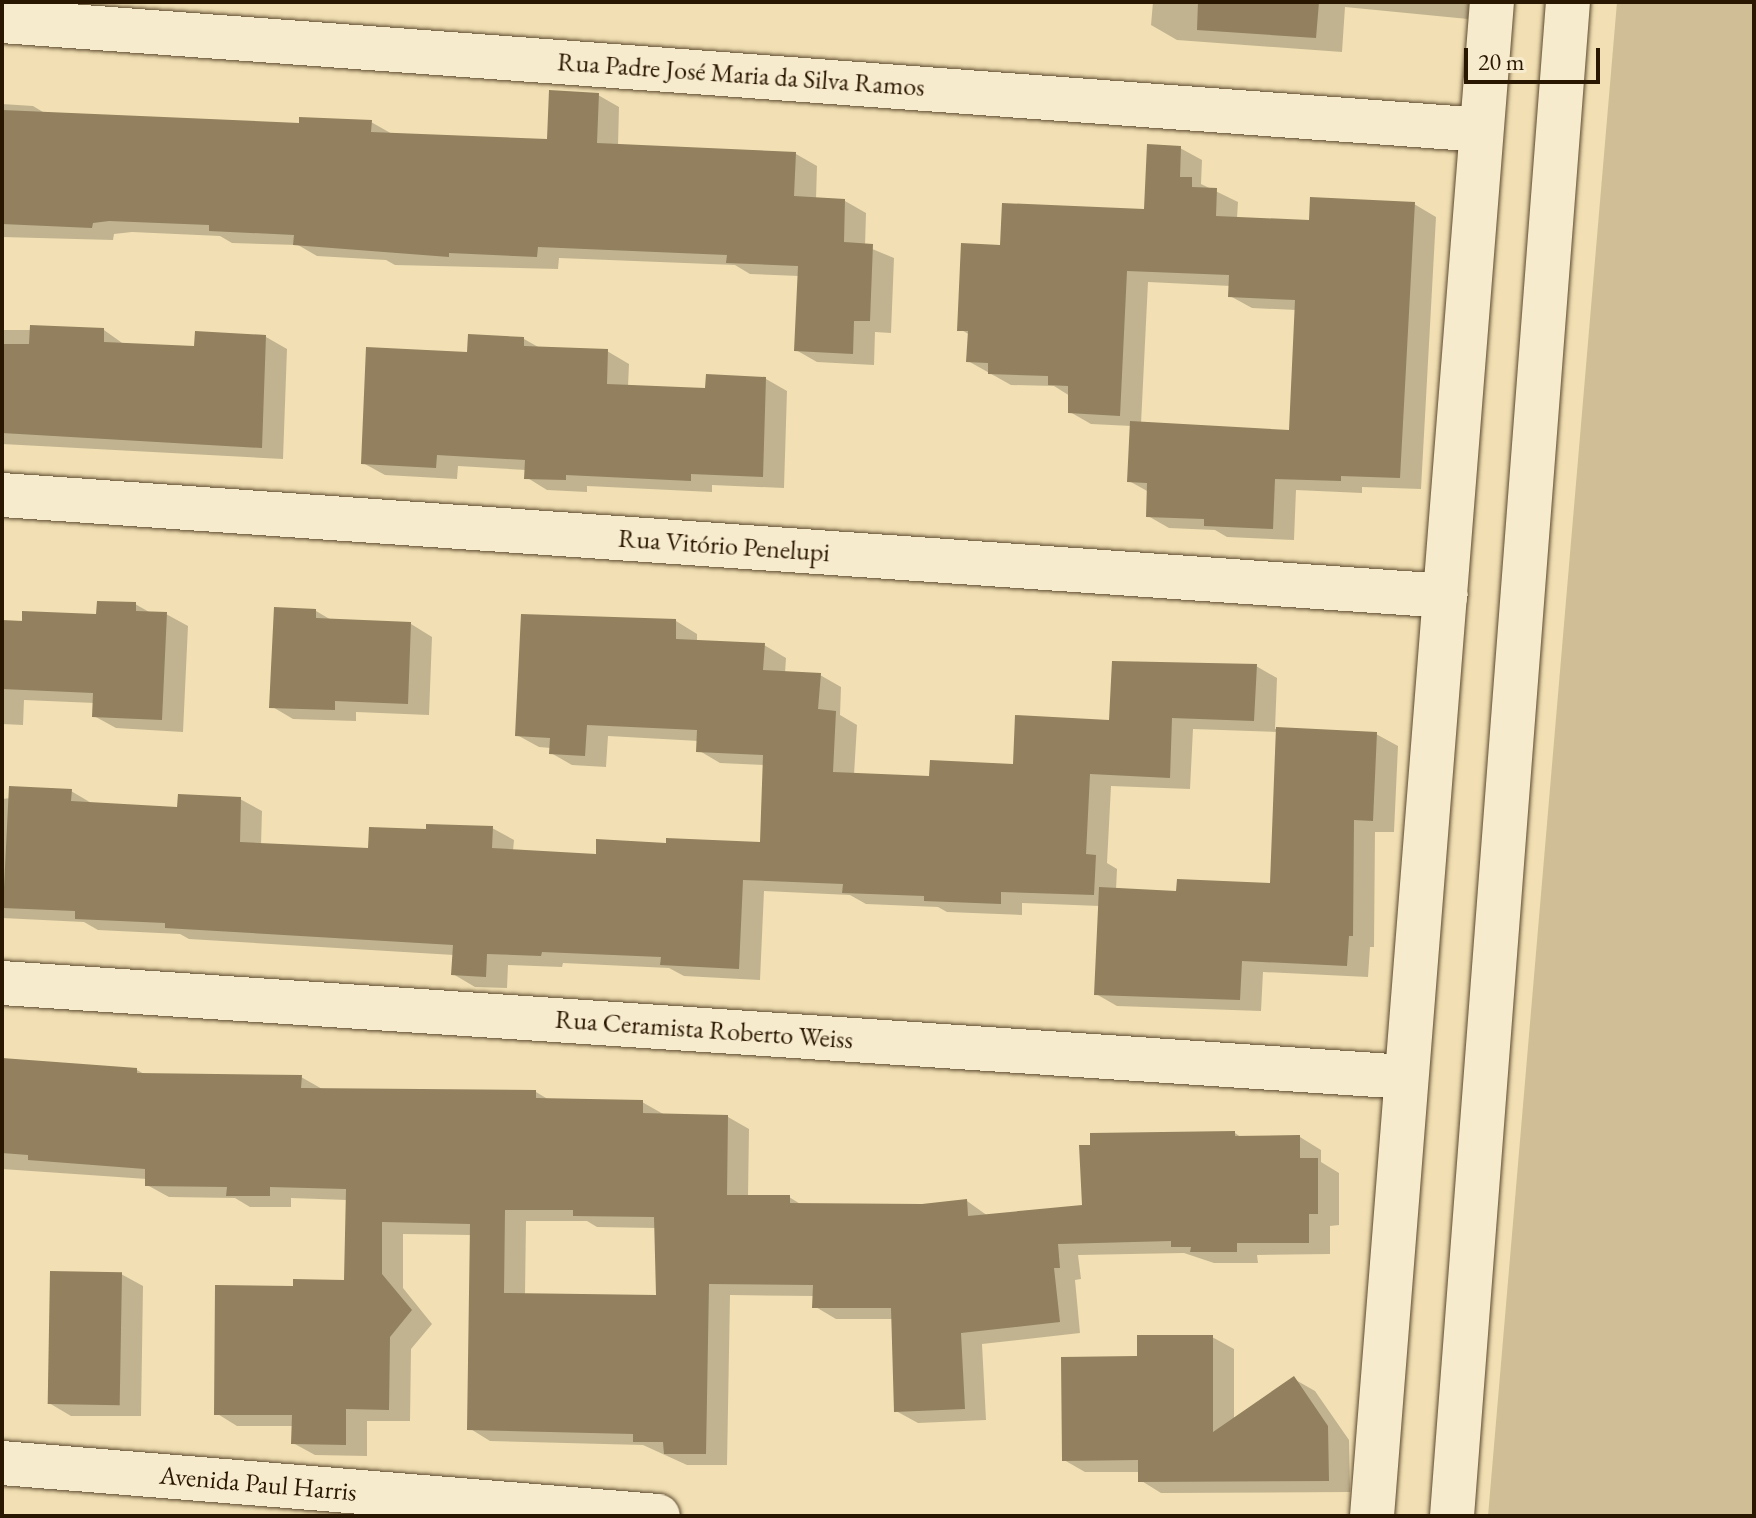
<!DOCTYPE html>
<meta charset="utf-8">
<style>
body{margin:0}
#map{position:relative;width:1756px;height:1518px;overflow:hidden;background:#f2e0b4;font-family:"EB Garamond",serif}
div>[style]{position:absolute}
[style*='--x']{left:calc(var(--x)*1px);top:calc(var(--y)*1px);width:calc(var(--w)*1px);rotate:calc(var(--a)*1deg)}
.green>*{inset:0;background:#d0be96}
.shadow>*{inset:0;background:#0003}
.building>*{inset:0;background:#92805e;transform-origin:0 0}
.roads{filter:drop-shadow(0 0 2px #5c492e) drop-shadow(0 0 2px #5c492e)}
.minor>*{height:44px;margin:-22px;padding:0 22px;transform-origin:22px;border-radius:22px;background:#f7ebce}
span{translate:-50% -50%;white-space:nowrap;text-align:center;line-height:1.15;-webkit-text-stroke:6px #f7ebce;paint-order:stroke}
.street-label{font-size:26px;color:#2a1701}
.frame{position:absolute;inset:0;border:4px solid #2a1701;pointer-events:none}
.scale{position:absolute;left:1464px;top:48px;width:136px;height:36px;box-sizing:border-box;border:4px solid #2a1701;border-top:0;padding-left:10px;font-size:24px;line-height:28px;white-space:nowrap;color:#2a1701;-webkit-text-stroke:6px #f7ebce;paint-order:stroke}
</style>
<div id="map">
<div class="green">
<i style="clip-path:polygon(1617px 2px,1754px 2px,1754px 1516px,1488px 1516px)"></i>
</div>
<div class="shadow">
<i style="clip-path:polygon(1153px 2px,1469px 2px,1468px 19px,1345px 7px,1342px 52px,1177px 40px,1151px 25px)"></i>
<i style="clip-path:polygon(598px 95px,619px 107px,618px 146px,796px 154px,817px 166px,816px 199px,845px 201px,866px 213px,865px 246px,894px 258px,891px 333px,875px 332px,874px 365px,817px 362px,796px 350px,799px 276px,750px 274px,735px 265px,559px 258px,558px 269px,395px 265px,386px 260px,317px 256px,298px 245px,232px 243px,220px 236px,132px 232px,114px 234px,113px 240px,2px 237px,2px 104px,33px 106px,48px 115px,301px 125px,371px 122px,394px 135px,549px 141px)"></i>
<i style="clip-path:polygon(evenodd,1180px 148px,1202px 160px,1201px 184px,1238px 202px,1237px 218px,1310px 222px,1414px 204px,1436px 217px,1421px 489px,1362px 487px,1362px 493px,1296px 490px,1294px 540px,1227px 537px,1215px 530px,1169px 528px,1148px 516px,1149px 492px,1129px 481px,1132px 426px,1091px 424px,1070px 412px,1070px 396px,1054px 386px,1011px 385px,968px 361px,970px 335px,960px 329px,1002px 247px,1146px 211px,1180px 148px,1148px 282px,1231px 286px,1230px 296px,1252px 308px,1296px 310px,1291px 432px,1141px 424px,1148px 282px)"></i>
<i style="clip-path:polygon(2px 330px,104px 330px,125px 345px,196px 348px,266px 337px,287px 349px,283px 459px,2px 444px)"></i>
<i style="clip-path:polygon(524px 339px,540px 348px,607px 351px,629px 364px,628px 387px,707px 391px,766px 379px,787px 391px,784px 488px,712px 485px,712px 492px,587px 486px,587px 492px,547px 490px,526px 477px,526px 470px,458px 466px,457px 479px,385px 475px,363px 463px,469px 355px)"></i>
<i style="clip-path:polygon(135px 604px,151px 613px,166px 614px,188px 626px,183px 732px,116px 728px,94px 716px,95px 703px,24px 700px,23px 725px,2px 724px,2px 622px,98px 616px)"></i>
<i style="clip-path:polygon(316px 611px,333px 621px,411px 624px,432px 637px,429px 715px,356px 712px,356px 721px,293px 719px,271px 706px)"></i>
<i style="clip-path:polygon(evenodd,676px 621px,697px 634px,697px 642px,764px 645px,786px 658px,785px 673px,820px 675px,841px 687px,840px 715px,857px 725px,854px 775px,931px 779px,1015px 766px,1111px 722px,1256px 666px,1277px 678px,1275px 729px,1376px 734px,1398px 746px,1394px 832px,1375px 832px,1374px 947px,1370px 947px,1368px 977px,1263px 972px,1261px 1011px,1117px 1006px,1096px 994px,1100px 906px,1022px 903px,1022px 915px,947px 912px,938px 907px,866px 904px,850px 895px,764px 891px,760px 980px,684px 976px,669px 968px,563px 963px,562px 967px,508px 965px,507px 988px,475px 987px,453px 974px,454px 955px,189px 939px,180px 934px,98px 930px,84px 922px,2px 918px,2px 799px,71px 791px,93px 804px,179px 809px,240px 799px,262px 811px,261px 845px,370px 850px,428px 831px,492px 828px,514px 840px,513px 851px,598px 856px,668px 845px,762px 844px,765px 765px,720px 763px,698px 750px,699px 741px,608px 736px,606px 767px,572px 765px,551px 753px,551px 748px,539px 747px,517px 735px,676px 621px,1193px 729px,1278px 732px,1272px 885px,1178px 893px,1116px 890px,1117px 869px,1107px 863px,1111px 786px,1190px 789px,1193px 729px)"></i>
<i style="clip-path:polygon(evenodd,2px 1060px,137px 1070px,146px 1075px,301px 1077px,324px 1090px,536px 1092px,551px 1101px,642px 1102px,665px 1115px,728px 1117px,749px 1129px,748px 1197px,789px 1197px,802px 1205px,922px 1206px,967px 1201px,988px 1216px,1084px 1206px,1235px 1133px,1242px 1138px,1300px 1137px,1321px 1150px,1321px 1162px,1339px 1173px,1339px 1225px,1330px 1226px,1330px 1254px,1257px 1255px,1258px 1263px,1214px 1263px,1184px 1253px,1078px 1255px,1081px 1279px,1075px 1280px,1080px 1333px,982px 1344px,986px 1420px,918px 1423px,896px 1411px,893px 1319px,836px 1319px,814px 1306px,814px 1296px,730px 1295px,727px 1465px,687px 1465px,643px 1445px,490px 1441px,469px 1428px,471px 1235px,403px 1234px,403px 1288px,432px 1324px,411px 1349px,410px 1421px,367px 1421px,367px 1456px,315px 1455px,293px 1443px,294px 1426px,237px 1426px,216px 1413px,295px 1288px,346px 1282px,347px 1200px,291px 1198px,291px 1207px,250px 1207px,235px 1198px,169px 1197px,147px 1185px,147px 1179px,2px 1169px,2px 1060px,526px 1221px,587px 1221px,597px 1227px,656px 1228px,658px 1297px,525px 1295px,526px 1221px)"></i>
<i style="clip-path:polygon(121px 1274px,143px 1286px,141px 1416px,71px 1416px,49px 1403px)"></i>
<i style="clip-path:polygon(1212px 1337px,1234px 1349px,1234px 1420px,1294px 1379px,1315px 1391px,1349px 1440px,1350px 1492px,1161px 1493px,1140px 1480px,1140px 1472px,1085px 1472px,1064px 1460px,1139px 1358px)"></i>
</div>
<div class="building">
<i style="clip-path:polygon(1198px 2px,1319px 2px,1316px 38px,1197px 30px)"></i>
<i style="clip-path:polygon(549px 90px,599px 93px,597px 143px,796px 152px,794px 196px,845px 199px,844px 242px,873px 244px,870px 321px,854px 321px,853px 354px,794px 351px,798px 266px,726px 263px,727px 255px,538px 247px,537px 257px,449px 253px,449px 257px,293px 245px,294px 235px,209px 231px,209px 225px,109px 221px,93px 223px,92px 228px,2px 224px,2px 110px,299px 123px,299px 117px,372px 120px,371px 132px,547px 139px)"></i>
<i style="clip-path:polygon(1147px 144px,1181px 146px,1180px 177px,1192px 177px,1192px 187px,1217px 188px,1216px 216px,1309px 220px,1310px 197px,1415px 202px,1400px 478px,1341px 476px,1341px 481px,1275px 479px,1273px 529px,1204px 526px,1204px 519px,1146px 517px,1147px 483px,1127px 482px,1130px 421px,1289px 430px,1295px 300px,1228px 297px,1229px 275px,1127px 271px,1120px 416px,1068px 413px,1068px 386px,1048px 385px,1048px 376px,988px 374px,988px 363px,966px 362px,968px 331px,957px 331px,961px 243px,1000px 245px,1002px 203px,1144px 209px)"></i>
<i style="clip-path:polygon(30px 325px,104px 328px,104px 342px,194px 346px,195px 331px,266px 335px,262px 448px,2px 433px,2px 344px,29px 344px)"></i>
<i style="clip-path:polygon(468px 334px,524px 337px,524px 346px,608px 349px,607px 384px,705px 388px,706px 374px,766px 377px,763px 477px,691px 474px,691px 481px,566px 475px,566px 480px,524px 479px,525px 460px,437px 455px,436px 468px,361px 464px,366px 347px,467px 352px)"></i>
<i style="clip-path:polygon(97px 601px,136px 602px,136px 611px,167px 612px,162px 720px,92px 717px,93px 693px,2px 689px,2px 620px,22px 621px,22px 611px,96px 614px)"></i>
<i style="clip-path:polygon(274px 607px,316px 609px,316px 618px,411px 622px,408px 704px,335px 701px,335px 710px,269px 708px)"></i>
<i style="clip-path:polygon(521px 614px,676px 619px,676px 639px,765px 643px,763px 670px,821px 673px,818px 709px,836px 711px,833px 772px,929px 776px,930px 760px,1013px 764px,1015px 715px,1109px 720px,1112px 661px,1257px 664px,1254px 721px,1172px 718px,1170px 778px,1090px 774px,1086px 854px,1096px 855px,1094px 895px,1001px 892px,1001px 904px,924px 901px,924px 896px,842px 893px,843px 884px,743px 880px,739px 969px,660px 965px,661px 957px,542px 952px,541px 956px,487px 954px,486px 977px,451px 975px,453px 945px,165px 928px,165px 923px,75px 919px,75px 911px,3px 908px,9px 786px,72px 789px,71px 801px,177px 807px,178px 794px,241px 797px,240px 842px,368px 848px,369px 827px,426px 829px,426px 824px,493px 826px,492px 848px,596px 854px,596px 839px,666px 843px,666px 838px,760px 842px,763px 755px,696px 752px,697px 730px,587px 725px,585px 756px,549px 754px,550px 738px,515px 736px)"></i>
<i style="clip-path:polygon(1276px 727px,1377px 732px,1373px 821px,1354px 820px,1353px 936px,1349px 936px,1347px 966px,1242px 961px,1240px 1000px,1094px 995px,1099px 887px,1176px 891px,1177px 879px,1270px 883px)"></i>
<i style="clip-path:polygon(evenodd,2px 1058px,137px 1068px,137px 1073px,302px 1075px,301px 1088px,536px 1090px,536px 1098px,643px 1100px,643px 1113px,728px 1115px,727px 1195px,790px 1195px,790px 1203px,922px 1204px,967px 1199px,968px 1216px,1082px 1205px,1079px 1145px,1090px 1145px,1090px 1133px,1235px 1131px,1235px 1136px,1300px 1135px,1300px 1158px,1318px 1158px,1318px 1214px,1309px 1214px,1309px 1243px,1237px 1243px,1237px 1252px,1190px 1252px,1191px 1247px,1171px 1247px,1171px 1241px,1058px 1244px,1060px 1268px,1054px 1268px,1060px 1322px,961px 1333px,965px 1409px,894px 1412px,891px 1308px,812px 1308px,813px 1285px,709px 1284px,706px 1454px,664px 1454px,663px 1442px,633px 1442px,633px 1434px,467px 1430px,470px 1224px,382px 1222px,382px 1274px,412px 1310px,390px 1337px,389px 1410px,346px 1409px,346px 1445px,291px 1444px,292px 1415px,214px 1415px,215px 1285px,293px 1286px,293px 1279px,344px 1280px,346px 1189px,270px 1187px,270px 1196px,226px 1196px,227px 1187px,145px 1186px,145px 1169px,28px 1160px,28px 1155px,2px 1153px,2px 1058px,505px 1210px,573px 1210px,573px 1216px,654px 1217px,656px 1295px,504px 1293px,505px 1210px)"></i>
<i style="left:50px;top:1271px;width:72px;height:133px;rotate:1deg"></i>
<i style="clip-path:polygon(1137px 1335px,1213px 1335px,1213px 1432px,1294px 1376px,1328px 1426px,1329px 1481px,1138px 1482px,1138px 1460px,1062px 1461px,1061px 1357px,1137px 1356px)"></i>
</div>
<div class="roads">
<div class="minor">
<i style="--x:2;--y:21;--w:1483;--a:4.21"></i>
<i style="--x:2;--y:495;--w:1447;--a:4"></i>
<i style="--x:2;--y:983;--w:1407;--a:3.83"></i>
<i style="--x:2;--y:1463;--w:658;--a:4.62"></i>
<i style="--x:1372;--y:1516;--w:1519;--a:-85.47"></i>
<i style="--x:1452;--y:1516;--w:1518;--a:-85.62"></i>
</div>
</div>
<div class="street-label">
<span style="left:741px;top:75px;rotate:4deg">Rua Padre José Maria da Silva Ramos</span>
<span style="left:724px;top:546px;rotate:4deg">Rua Vitório Penelupi</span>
<span style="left:704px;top:1030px;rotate:4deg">Rua Ceramista Roberto Weiss</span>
<span style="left:258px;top:1484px;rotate:5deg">Avenida Paul Harris</span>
</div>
<div class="frame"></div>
<div class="scale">20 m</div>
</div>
